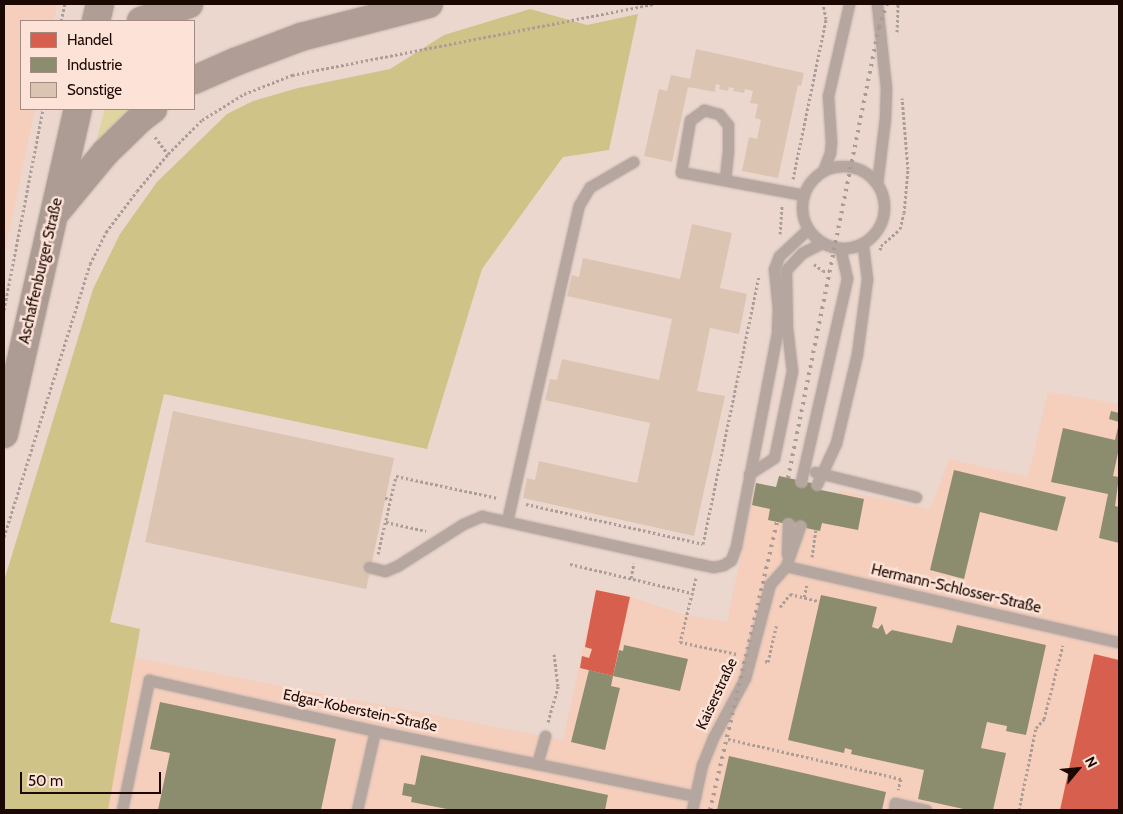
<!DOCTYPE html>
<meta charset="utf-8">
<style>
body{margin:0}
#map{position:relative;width:1123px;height:814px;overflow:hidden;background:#ebd7ce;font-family:Cabin,sans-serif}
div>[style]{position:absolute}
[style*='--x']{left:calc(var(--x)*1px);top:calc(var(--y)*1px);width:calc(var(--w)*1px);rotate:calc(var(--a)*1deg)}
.built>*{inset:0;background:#f5cebc}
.green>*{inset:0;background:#e0d5a1}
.forest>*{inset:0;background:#cfc387}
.shops>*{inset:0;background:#d6604d}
.industry>*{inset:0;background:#8c8c6e}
.building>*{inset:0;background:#dcc4b2;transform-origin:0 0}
.path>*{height:3px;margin-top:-1.5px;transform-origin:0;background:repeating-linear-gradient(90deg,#ab9d98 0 2.5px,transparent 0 5px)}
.roads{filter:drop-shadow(0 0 1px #c3b3ac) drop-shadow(0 0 1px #c3b3ac)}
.service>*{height:11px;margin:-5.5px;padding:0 5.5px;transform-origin:5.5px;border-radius:5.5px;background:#b5a7a0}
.service>.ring{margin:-5.5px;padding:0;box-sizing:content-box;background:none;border:11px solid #b5a7a0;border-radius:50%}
.secondary>*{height:28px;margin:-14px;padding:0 14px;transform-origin:14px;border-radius:14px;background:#ad9c94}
.primary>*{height:28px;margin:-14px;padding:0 14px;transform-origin:14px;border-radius:14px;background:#b09e96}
.rail>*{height:4px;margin-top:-2px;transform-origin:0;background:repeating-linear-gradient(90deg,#aa9b94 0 2.5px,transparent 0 7.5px)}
span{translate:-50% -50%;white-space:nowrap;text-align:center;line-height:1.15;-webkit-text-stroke:5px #fce2d7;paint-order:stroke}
.street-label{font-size:15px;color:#1c0802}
.frame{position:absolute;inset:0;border:5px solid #1c0802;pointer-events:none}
.legend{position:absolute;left:20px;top:20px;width:175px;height:90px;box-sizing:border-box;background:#fce2d7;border:1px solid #a28b82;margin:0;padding:6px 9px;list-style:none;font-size:15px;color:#1c0802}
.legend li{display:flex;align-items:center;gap:10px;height:25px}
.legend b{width:25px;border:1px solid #a28b82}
.north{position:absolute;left:1053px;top:744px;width:50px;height:50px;-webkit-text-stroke:4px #fce2d7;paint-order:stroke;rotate:62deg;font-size:14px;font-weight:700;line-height:20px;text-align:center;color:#1c0802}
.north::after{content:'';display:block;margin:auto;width:18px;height:22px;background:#1c0802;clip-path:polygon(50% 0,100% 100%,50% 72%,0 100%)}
.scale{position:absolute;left:20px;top:772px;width:141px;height:22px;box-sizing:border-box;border:2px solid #1c0802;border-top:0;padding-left:6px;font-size:15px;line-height:18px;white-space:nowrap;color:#1c0802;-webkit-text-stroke:4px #fce2d7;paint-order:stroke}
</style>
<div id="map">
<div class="built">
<i style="clip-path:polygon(4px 4px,57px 4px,54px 21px,21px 21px,21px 109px,35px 109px,4px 256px)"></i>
<i style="clip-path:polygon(1048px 392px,1119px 404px,1119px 810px,4px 810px,140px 629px,136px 658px,563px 740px,596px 590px,630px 597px,686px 615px,727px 622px,754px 493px,835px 511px,840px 490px,930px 509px,949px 459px,1028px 477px)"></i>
</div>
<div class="green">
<i style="clip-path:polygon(105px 109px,129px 109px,132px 113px,95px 145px)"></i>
</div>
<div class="forest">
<i style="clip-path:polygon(530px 9px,587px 25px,638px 14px,609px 150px,563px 157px,482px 269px,427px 449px,164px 394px,110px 622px,140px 629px,108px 810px,4px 810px,4px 581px,93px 289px,120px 234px,157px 182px,227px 114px,253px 101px,298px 88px,390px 69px,444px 35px)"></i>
</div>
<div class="shops">
<i style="clip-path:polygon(596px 590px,630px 597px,613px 676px,580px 668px,582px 656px,589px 658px,592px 649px,585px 647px)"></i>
<i style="clip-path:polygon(1094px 654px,1119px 660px,1119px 810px,1060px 810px)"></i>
</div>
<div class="industry">
<i style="clip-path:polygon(1111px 411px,1119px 413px,1119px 422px,1109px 419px)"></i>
<i style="clip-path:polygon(1119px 423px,1119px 448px,1113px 476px,1119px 477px,1115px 506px,1119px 507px,1119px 543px,1099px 538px,1108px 494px,1051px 482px,1063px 428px,1115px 440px)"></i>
<i style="clip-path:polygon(954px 470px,1066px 497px,1057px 531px,980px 512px,964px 579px,930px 570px)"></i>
<i style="clip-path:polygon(779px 476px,821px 485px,821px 490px,864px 499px,858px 530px,822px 523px,820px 531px,768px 520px,770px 509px,752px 505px,756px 483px,776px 487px)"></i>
<i style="clip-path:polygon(821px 595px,877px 607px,872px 627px,878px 629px,882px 624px,886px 635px,892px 630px,952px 643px,957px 625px,1046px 645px,1026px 735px,1006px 731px,1007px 726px,987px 722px,981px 748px,1006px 753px,993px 810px,968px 810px,918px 799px,924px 770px,851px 754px,852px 750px,845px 748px,844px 753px,788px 740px)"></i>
<i style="clip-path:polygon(624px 645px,688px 659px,680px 691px,613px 676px,619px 650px,623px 651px)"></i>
<i style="clip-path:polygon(589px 670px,613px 676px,611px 686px,620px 688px,605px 750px,571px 742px)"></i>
<i style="clip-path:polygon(160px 702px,336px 739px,321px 810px,158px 810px,170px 753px,150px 749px)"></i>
<i style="clip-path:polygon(421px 755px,608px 795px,605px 810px,452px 810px,411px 802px,412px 797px,402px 795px,404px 783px,415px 785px)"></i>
<i style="clip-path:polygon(729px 756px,886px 792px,882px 810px,717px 810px)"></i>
</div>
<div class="building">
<i style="clip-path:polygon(696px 49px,804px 73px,801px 86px,798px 85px,778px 178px,742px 171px,749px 137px,757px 139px,761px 120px,755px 118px,758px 104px,750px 103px,753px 91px,745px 89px,744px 93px,733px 91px,734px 88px,729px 87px,728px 91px,719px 89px,720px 85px,716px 84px,715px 92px,688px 87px,672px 162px,644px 156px,659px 89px,667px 91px,671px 75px,690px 79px)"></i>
<i style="clip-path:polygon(692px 224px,732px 233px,720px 288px,747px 294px,739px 334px,710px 328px,697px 391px,725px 396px,694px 536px,523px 498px,527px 478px,535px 480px,539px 461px,637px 483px,650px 423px,545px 400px,550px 379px,557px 380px,562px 359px,659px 380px,672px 319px,567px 296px,572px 275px,579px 277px,583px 258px,680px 279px)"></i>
<i style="left:173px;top:411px;width:226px;height:134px;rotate:12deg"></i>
</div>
<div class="path">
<i style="--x:61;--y:21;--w:17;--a:-77"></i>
<i style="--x:897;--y:32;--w:28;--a:-88"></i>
<i style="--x:155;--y:137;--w:21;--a:53"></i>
<i style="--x:793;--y:179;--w:163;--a:-78.3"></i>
<i style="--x:826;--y:19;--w:15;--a:-101"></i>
<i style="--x:780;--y:234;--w:28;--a:-86"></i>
<i style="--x:880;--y:250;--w:4;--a:-76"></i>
<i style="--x:881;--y:246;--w:25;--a:-42"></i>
<i style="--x:900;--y:229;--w:16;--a:-76"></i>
<i style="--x:904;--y:213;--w:44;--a:-84.8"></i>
<i style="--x:908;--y:169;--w:71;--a:-94.8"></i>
<i style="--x:814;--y:264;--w:11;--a:38"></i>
<i style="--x:823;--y:271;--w:7;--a:0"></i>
<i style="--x:4;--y:310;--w:205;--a:-79"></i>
<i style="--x:385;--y:498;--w:6;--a:9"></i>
<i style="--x:526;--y:504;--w:181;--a:12.7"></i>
<i style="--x:703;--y:544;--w:274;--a:-78.2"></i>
<i style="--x:386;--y:522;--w:41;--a:12.7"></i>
<i style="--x:4;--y:537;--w:286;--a:-72.5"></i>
<i style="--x:90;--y:264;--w:36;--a:-63"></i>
<i style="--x:106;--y:232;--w:51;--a:-52.9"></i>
<i style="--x:137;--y:191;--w:48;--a:-50"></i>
<i style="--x:168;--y:154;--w:48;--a:-45"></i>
<i style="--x:202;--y:120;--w:49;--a:-31.8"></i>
<i style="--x:244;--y:94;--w:52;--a:-21.6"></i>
<i style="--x:292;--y:75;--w:368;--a:-11.1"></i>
<i style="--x:378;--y:554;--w:80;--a:-77"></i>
<i style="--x:396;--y:476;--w:104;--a:12.2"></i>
<i style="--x:812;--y:557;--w:27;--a:-82"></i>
<i style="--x:570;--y:564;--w:125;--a:13.4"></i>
<i style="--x:631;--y:578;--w:15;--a:-79"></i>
<i style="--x:696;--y:578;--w:66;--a:104"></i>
<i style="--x:680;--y:642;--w:58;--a:11.9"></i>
<i style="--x:804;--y:597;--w:12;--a:-76"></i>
<i style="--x:780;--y:607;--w:16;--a:-52"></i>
<i style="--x:790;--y:594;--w:30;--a:14"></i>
<i style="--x:765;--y:661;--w:3;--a:18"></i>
<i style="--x:768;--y:662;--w:37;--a:-77"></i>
<i style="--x:548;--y:722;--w:37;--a:-74"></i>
<i style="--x:558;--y:686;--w:32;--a:-97"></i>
<i style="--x:728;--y:739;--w:178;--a:13"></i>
<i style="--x:901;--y:779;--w:11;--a:105"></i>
<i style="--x:1019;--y:810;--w:84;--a:-78.3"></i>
<i style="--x:1036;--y:728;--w:12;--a:-48"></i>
<i style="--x:1044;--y:719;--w:76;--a:-75.6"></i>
</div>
<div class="roads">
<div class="service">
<i style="--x:877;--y:4;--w:84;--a:83.9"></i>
<i style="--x:886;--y:88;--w:30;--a:92"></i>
<i style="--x:885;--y:118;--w:66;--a:96.9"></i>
<i class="ring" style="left:802px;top:166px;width:71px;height:71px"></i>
<i style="--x:823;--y:171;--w:19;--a:-69"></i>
<i style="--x:830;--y:153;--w:11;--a:-85"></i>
<i style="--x:831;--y:142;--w:46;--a:-93.7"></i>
<i style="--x:828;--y:96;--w:94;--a:-77.1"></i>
<i style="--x:725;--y:179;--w:29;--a:-84"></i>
<i style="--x:728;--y:150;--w:25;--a:-90"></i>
<i style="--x:728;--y:125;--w:14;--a:-129"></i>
<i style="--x:719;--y:114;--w:16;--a:-165"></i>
<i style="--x:704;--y:110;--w:17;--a:144"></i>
<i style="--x:690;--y:120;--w:53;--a:99.8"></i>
<i style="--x:681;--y:172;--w:125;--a:10.6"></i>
<i style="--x:815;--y:472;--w:104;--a:13.9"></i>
<i style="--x:749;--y:474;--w:30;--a:-33"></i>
<i style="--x:774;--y:458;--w:89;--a:-78.3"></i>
<i style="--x:792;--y:371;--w:43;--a:-96.6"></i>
<i style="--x:787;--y:328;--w:58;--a:-91"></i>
<i style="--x:786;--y:270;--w:23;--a:-47"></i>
<i style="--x:802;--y:253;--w:22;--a:-27"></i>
<i style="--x:801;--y:481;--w:208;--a:-77.2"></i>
<i style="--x:847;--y:278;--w:31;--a:-103"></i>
<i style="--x:817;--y:484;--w:45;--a:-65.1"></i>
<i style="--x:836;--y:443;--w:91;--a:-76.7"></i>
<i style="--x:857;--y:354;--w:76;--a:-82.4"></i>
<i style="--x:867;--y:279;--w:35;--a:-97"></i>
<i style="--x:507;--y:521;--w:324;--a:-77.2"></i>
<i style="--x:579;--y:205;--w:21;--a:-59"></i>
<i style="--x:590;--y:187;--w:50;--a:-30.2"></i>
<i style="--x:787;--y:554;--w:30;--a:-88"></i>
<i style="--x:786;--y:566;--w:342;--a:12.9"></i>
<i style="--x:369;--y:567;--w:16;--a:14"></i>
<i style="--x:385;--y:571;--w:13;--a:-23"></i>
<i style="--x:397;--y:566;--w:78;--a:-32.5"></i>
<i style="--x:463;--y:524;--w:21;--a:-23"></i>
<i style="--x:482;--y:516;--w:222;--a:12.5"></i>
<i style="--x:699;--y:564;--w:14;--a:12"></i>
<i style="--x:713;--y:567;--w:10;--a:-11"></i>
<i style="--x:723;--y:565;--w:9;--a:-32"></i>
<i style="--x:731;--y:560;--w:15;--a:-70"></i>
<i style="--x:736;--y:546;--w:216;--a:-79.1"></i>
<i style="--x:777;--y:334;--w:25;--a:-88"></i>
<i style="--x:778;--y:309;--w:40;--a:-95.7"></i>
<i style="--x:774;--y:269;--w:14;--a:-69"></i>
<i style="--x:779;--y:256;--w:40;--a:-43"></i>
<i style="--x:537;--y:764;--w:29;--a:-74"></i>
<i style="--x:122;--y:810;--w:133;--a:-78.3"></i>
<i style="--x:149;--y:680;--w:232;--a:12.7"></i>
<i style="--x:375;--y:731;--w:327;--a:11.5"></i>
<i style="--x:357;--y:810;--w:81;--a:-77.2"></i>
<i style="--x:692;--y:810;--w:46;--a:-77.5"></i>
<i style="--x:702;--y:765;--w:31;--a:-68"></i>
<i style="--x:714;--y:736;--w:66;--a:-61.9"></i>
<i style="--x:745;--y:678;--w:97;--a:-75.1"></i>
<i style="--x:770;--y:584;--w:24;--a:-48"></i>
<i style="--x:786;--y:566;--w:42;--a:-70.7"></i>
<i style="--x:894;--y:810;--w:7;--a:-82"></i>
<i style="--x:895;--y:803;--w:32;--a:13"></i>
</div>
<div class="secondary">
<i style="--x:56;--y:212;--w:77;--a:-50.3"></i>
<i style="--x:105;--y:153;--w:50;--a:-44.2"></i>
<i style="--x:141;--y:118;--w:15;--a:-37"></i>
<i style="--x:4;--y:434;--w:333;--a:-77.2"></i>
</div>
<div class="primary">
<i style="--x:96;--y:21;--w:17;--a:-77"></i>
<i style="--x:141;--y:21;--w:51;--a:-19.5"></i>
<i style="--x:194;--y:80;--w:45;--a:-23.7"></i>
<i style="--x:235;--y:62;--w:71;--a:-20.7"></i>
<i style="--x:301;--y:37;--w:132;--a:-14.5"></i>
</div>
</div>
<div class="rail">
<i style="--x:788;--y:478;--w:460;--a:-78.6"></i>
<i style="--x:879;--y:27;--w:24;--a:-71"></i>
<i style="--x:710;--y:810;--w:296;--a:-76.9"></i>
</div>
<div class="street-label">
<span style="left:41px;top:271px;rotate:-77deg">Aschaffenburger Straße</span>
<span style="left:956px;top:589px;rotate:13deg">Hermann-Schlosser-Straße</span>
<span style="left:717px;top:694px;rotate:-65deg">Kaiserstraße</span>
<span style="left:360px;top:711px;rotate:12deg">Edgar-Koberstein-Straße</span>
</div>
<div class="frame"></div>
<ul class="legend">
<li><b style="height:14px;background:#d6604d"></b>Handel</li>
<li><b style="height:14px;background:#8c8c6e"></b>Industrie</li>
<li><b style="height:14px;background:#dcc4b2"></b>Sonstige</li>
</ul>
<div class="north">N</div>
<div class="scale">50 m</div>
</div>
